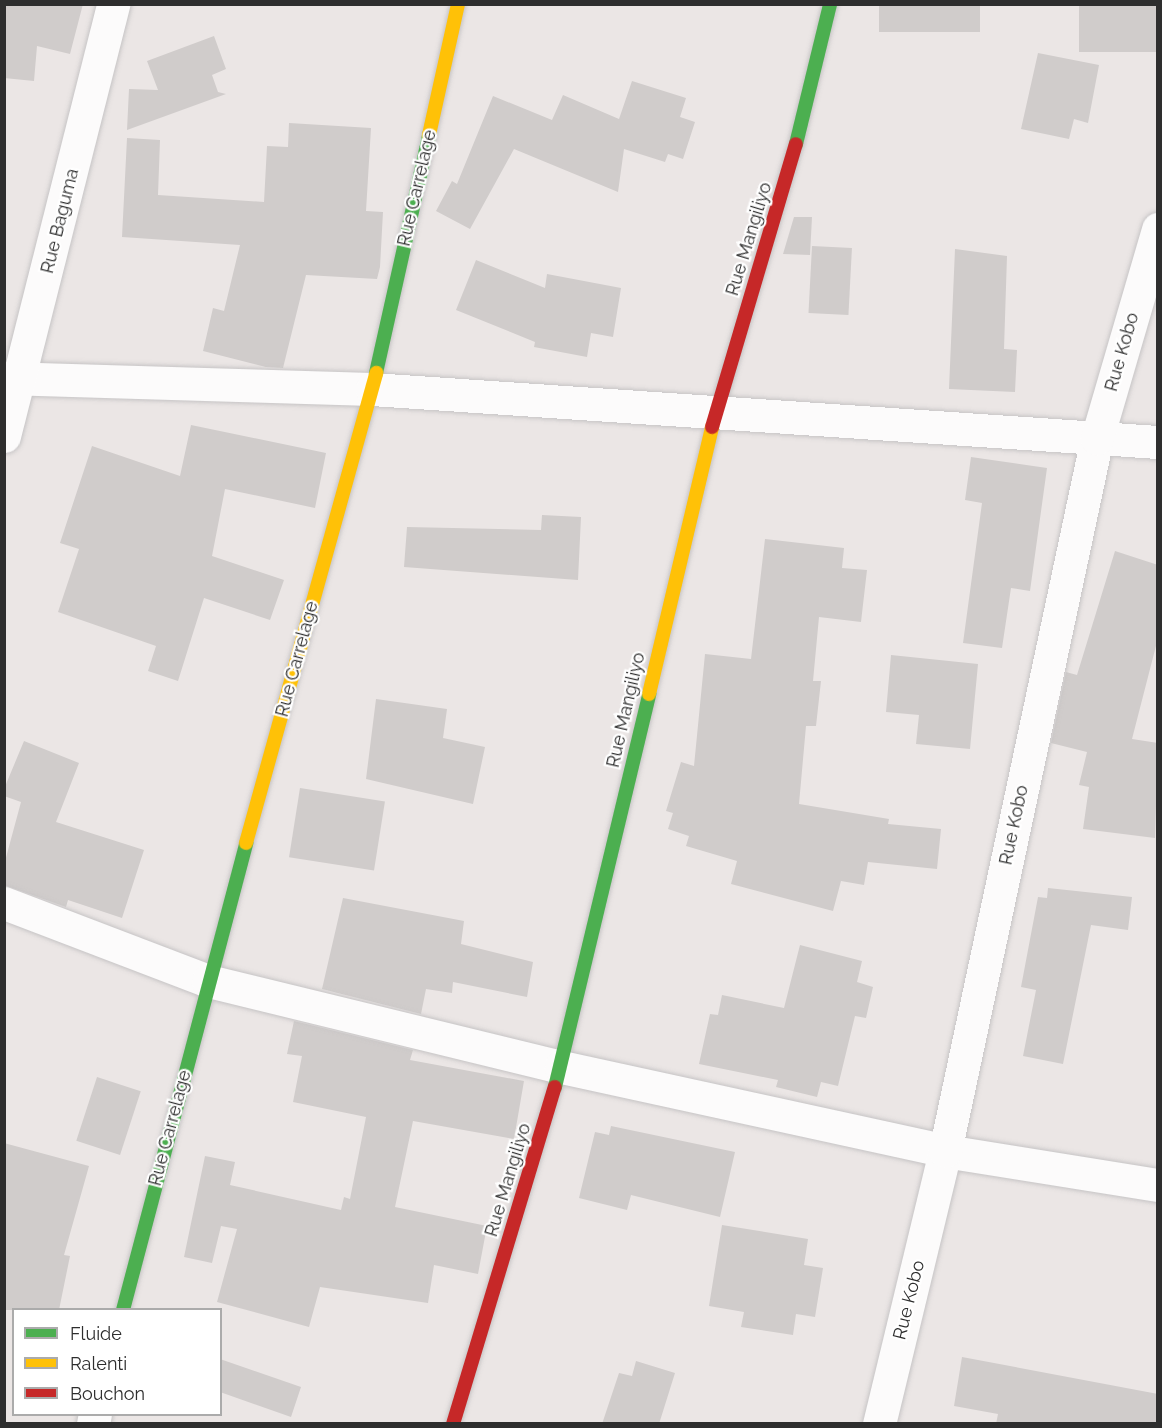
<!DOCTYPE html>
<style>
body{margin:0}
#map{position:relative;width:1162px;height:1428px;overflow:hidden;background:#ebe6e5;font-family:Raleway,sans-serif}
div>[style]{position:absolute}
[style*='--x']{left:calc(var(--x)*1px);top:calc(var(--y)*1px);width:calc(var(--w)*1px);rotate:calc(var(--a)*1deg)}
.building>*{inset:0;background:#d0cccb;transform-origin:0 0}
.roads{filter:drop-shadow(0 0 2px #c6c4c5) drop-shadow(0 0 2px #c6c4c5)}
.street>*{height:33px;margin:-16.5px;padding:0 16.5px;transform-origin:16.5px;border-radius:16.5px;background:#fcfbfb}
.fast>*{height:14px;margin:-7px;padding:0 7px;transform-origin:7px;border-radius:7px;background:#4caf50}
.slow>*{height:14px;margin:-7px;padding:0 7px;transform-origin:7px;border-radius:7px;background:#ffc107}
.jam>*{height:14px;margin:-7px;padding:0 7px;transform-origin:7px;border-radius:7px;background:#c62828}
span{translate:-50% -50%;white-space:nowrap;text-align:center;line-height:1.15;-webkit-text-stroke:4.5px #fff;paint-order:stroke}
.street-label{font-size:18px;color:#2e2e2e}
.frame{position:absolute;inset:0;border:6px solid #2e2e2e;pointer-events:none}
.legend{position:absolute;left:12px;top:1308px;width:210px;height:108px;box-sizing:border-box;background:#fff;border:2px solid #ababab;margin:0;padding:8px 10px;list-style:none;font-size:18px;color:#2e2e2e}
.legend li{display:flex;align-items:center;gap:12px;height:30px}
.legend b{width:30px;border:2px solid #ababab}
</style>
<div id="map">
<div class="building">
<i style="clip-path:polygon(4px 4px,83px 4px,70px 54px,37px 46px,34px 81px,4px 78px)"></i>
<i style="left:879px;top:4px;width:101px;height:28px"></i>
<i style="left:1079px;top:4px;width:79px;height:48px"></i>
<i style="clip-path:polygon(214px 36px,226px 69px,212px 75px,218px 92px,226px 94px,127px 130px,129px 89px,158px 90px,147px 61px)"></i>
<i style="clip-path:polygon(1038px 53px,1099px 65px,1088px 123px,1074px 119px,1069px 139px,1021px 129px)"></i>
<i style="clip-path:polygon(632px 81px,686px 98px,680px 117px,695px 122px,683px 159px,668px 154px,665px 162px,624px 149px,618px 192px,514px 149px,470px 229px,436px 211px,452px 181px,457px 184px,493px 96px,552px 120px,563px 95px,619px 119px)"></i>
<i style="clip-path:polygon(289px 123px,371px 128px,366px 211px,383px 212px,380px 267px,377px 279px,306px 275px,283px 368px,266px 367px,203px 351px,213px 308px,224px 311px,240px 245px,122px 237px,127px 138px,160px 140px,158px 195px,264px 202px,267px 146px,288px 147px)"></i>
<i style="clip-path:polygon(794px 217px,812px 217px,810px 255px,783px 254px)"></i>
<i style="left:812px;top:246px;width:40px;height:67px;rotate:3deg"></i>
<i style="clip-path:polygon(955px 249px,1007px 256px,1004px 349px,1017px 350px,1015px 392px,949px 389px)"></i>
<i style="clip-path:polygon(476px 260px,545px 288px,547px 274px,621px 288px,613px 337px,591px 333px,587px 357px,534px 347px,535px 342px,456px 310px)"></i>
<i style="clip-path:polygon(191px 425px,326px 453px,315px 508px,225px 489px,212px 556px,284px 580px,270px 620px,204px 598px,178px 681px,148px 671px,156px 646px,58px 612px,79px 549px,60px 543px,92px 446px,180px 476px)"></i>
<i style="clip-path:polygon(971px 457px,1047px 468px,1030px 591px,1011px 588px,1002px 648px,963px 643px,982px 503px,965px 500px)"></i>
<i style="clip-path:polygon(542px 515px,581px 517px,578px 580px,404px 567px,407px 527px,541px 530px)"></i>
<i style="clip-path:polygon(765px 539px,844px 548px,842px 568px,867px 570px,861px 622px,819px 617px,813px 681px,821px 681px,816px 726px,806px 726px,799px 804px,889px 819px,888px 824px,941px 829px,937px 869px,868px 862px,864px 885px,841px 881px,833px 911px,731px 884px,737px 861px,686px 846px,689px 836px,668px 829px,673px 813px,666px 811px,681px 762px,694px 766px,705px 654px,751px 659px)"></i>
<i style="clip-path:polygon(1115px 551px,1158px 565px,1158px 638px,1132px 739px,1158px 743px,1155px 838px,1083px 829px,1089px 787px,1079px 785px,1087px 752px,1051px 743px,1066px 672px,1077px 675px)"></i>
<i style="clip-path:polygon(891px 655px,978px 664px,970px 749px,916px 744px,919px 715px,886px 712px)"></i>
<i style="clip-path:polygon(376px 699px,447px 709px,443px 738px,485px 747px,473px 804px,366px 779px)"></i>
<i style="clip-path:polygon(24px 741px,79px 763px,56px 822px,144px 850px,122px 918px,68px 900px,66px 907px,4px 885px,4px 865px,21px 802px,4px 796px,4px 789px)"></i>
<i style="left:300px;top:788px;width:86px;height:70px;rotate:9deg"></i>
<i style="clip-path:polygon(1048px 888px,1132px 897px,1128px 930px,1091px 925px,1063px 1064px,1023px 1056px,1036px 990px,1021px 987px,1038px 897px,1047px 898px)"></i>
<i style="clip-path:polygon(343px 898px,464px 921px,461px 944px,533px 962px,527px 997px,453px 982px,452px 993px,426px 989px,421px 1014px,322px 989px)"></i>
<i style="clip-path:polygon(800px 945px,862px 961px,857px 982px,873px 987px,866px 1018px,855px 1016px,838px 1086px,821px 1082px,817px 1097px,776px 1087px,778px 1080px,699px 1064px,710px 1014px,718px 1015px,722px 995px,784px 1008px)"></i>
<i style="clip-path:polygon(294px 1021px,413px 1050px,410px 1060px,524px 1081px,514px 1139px,413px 1121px,395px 1207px,487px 1226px,478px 1274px,434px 1265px,428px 1303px,320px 1287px,309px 1327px,217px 1302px,237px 1229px,221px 1226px,212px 1263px,184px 1257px,205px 1156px,235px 1162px,230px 1185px,341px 1210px,344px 1197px,350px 1199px,366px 1117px,293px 1102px,302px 1056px,287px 1054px)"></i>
<i style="left:97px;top:1077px;width:46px;height:67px;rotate:18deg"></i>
<i style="clip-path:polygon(611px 1126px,735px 1152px,720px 1217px,631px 1195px,627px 1210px,579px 1198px,595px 1132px,609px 1135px)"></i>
<i style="clip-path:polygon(4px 1143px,89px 1166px,64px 1255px,70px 1256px,59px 1310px,4px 1310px)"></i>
<i style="clip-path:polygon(722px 1225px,808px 1239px,804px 1265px,823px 1268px,815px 1317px,796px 1314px,793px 1335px,741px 1327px,744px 1312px,709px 1306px)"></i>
<i style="clip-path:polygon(962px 1357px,1158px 1394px,1158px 1424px,996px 1424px,998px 1414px,954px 1406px)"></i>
<i style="clip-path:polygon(220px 1359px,301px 1387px,291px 1417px,220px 1392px)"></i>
<i style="clip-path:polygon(636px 1361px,675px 1373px,659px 1424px,602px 1424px,619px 1373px,632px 1376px)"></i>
</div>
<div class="roads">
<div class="street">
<i style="--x:4;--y:378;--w:368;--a:1.7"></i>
<i style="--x:372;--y:389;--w:788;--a:3.86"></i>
<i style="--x:4;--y:436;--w:446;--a:-75.8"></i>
<i style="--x:4;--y:903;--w:218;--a:20.9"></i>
<i style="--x:208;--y:981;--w:363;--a:13.7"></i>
<i style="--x:561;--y:1067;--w:393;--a:12.3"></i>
<i style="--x:945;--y:1151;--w:216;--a:9.1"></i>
<i style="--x:93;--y:1424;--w:10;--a:-79"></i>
<i style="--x:879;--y:1424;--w:281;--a:-76.4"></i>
<i style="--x:945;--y:1151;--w:729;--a:-77.97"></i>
<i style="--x:1097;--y:438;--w:218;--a:-73.7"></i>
</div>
<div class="fast">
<i style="--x:796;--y:144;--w:144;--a:-76.3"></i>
<i style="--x:376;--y:373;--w:244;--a:-77.4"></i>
<i style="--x:555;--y:1087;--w:404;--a:-76.5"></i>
<i style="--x:123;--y:1310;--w:483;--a:-75.2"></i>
</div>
<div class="slow">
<i style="--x:429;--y:135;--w:134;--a:-77.5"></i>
<i style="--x:649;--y:694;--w:274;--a:-76.7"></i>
<i style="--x:246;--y:843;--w:488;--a:-74.5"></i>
</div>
<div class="jam">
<i style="--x:712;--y:427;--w:295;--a:-73.5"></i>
<i style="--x:453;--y:1424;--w:352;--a:-73.2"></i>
</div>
</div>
<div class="street-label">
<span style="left:417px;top:188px;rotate:-77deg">Rue Carrelage</span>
<span style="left:60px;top:221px;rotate:-76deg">Rue Baguma</span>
<span style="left:749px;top:239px;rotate:-73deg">Rue Mangiliyo</span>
<span style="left:1122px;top:352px;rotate:-74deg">Rue Kobo</span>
<span style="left:297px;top:659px;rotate:-75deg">Rue Carrelage</span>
<span style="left:626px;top:710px;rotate:-77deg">Rue Mangiliyo</span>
<span style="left:1014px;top:825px;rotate:-78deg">Rue Kobo</span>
<span style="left:170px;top:1128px;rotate:-75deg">Rue Carrelage</span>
<span style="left:508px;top:1180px;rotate:-73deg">Rue Mangiliyo</span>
<span style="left:909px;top:1300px;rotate:-76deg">Rue Kobo</span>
</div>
<div class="frame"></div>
<ul class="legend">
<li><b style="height:8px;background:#4caf50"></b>Fluide</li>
<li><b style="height:8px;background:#ffc107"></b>Ralenti</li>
<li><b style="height:8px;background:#c62828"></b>Bouchon</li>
</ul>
</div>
